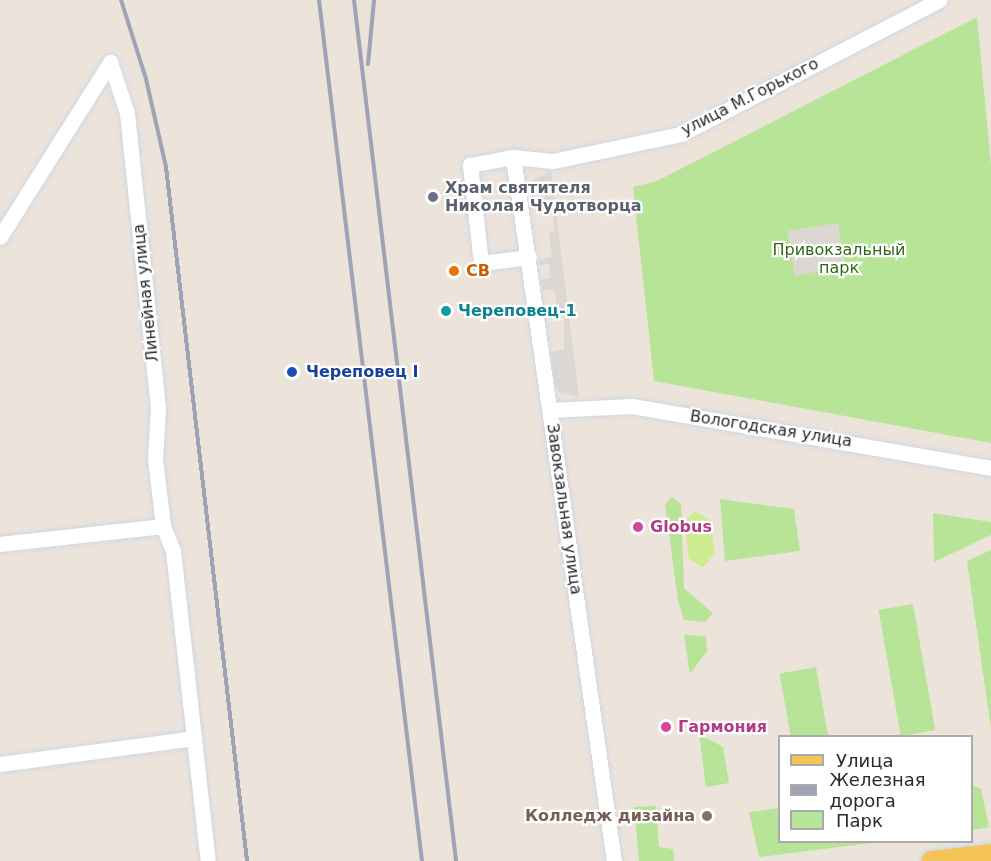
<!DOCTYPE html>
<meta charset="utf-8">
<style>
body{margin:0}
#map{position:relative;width:991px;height:861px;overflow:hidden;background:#ece4db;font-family:"DejaVu Sans",sans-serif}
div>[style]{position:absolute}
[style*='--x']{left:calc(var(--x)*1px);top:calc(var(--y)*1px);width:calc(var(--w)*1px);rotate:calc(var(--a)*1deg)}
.green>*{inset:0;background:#b7e496;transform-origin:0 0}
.pitch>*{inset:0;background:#cdec92}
.plaza>*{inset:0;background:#dcd7d2;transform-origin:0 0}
.roads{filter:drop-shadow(0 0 2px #d1d6e3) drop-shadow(0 0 2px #d1d6e3)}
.minor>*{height:15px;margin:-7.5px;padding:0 7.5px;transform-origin:7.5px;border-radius:7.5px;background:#fff}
.major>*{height:20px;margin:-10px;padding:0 10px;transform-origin:10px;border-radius:10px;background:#f4c459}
.rail>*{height:4px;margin:-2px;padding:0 2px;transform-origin:2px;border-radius:2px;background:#9ea3b5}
.dots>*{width:16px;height:16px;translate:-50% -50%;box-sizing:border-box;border:3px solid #fff;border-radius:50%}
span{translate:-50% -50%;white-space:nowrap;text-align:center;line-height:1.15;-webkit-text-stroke:4.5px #fff;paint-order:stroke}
.street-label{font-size:16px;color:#2a2a2a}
.worship-label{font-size:16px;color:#5b616d;font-weight:700}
.left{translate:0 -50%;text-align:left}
.park-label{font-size:16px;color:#2f6918}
.food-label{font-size:16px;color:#c56008;font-weight:700}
.culture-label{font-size:16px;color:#0d838f;font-weight:700}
.transit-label{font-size:16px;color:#164399;font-weight:700}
.hotel-label{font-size:16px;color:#b23c85;font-weight:700}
.education-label{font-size:16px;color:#785e54;font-weight:700}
.right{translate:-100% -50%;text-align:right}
.legend{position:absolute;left:778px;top:735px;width:195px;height:108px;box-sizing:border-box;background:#fff;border:2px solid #aaa;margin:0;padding:8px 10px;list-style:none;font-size:18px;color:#2a2a2a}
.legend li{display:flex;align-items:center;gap:12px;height:30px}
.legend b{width:30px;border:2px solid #aaa}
</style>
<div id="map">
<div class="green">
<i style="clip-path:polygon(977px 17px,991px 165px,991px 443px,654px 381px,633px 187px,657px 181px)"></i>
<i style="clip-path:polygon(672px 497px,681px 504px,684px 588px,713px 613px,705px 622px,684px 620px,678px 600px,665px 504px)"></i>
<i style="clip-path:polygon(720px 499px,794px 509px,800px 551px,725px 561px)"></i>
<i style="clip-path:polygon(933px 513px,991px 522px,991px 535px,934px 562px)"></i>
<i style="clip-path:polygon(991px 550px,991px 729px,967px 561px)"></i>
<i style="left:913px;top:604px;width:128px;height:35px;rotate:80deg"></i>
<i style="clip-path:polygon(684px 635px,706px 636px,707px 651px,690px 674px)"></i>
<i style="left:816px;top:667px;width:70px;height:37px;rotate:80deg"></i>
<i style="clip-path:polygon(699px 734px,723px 747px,729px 783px,706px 787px)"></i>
<i style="clip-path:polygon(972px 785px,981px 789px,989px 827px,972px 830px)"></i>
<i style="clip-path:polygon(656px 806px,659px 847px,673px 849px,674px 861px,639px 861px,634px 807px)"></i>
<i style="clip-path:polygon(779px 808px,780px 842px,879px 842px,759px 857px,749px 812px)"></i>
</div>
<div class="pitch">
<i style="clip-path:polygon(695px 511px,710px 520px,715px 554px,703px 567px,689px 559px,684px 523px)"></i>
</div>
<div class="plaza">
<i style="clip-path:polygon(551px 171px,553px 187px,579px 397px,560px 393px,555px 385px,551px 352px,564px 349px,564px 310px,558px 311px,554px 289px,542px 290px,541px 280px,550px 278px,549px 264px,540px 265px,539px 260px,552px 257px,549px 232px,555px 231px,552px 211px,546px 212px,545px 200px,532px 202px,531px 190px,533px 180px)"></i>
<i style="left:838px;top:223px;width:45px;height:51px;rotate:81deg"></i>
</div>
<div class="roads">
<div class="minor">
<i style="--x:110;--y:62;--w:54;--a:71.6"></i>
<i style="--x:127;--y:113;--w:297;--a:84"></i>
<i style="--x:158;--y:408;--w:50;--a:93.4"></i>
<i style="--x:155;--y:458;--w:68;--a:83.3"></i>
<i style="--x:163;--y:526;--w:27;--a:68"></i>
<i style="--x:173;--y:551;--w:312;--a:83.6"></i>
<i style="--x:513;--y:157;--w:711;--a:81.84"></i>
<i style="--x:0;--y:237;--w:207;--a:-57.8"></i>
<i style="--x:529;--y:257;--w:48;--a:172.9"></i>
<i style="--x:481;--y:263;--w:99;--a:-96.4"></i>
<i style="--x:470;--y:165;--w:44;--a:-10.5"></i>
<i style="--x:513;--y:157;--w:40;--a:5.7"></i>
<i style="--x:553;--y:161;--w:131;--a:-11.9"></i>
<i style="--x:681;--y:134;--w:291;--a:-27.4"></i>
<i style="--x:550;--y:410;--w:82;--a:-2.8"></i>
<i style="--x:632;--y:406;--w:364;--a:9.8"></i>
<i style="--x:0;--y:544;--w:164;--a:-6.3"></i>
<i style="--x:0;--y:764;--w:196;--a:-7.6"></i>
</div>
<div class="major">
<i style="--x:931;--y:861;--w:60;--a:-6.7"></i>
</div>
</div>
<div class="rail">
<i style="--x:121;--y:0;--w:83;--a:72.4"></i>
<i style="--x:146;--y:79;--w:90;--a:77.2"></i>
<i style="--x:166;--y:167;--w:699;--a:83.34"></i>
<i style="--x:319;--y:0;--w:867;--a:83.18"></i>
<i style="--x:354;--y:0;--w:867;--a:83.24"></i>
<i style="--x:368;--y:64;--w:64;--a:-84.6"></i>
</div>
<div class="dots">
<i style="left:433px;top:197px;background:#6b7280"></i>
<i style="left:454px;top:271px;background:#e8710a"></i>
<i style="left:446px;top:311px;background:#0f9aa8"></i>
<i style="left:292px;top:372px;background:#1a4fb4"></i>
<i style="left:638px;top:527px;background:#d1479c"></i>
<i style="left:666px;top:727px;background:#d1479c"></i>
<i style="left:707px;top:816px;background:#8d6e63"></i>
</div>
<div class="street-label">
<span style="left:750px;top:97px;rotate:-27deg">улица М.Горького</span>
<span style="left:146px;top:293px;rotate:-96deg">Линейная улица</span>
<span style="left:771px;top:429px;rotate:9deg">Вологодская улица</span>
<span style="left:564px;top:509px;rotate:82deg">Завокзальная улица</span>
</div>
<div class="worship-label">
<span class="left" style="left:445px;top:197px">Храм святителя<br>Николая Чудотворца</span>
</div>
<div class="park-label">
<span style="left:839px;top:259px">Привокзальный<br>парк</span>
</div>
<div class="food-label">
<span class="left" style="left:466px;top:271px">СВ</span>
</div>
<div class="culture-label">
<span class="left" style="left:458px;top:311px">Череповец-1</span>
</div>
<div class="transit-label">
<span class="left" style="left:306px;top:372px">Череповец I</span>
</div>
<div class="hotel-label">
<span class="left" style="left:650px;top:527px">Globus</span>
<span class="left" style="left:678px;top:727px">Гармония</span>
</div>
<div class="education-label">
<span class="right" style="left:695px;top:816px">Колледж дизайна</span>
</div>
<ul class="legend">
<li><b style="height:8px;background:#f4c459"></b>Улица</li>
<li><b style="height:8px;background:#9ea3b5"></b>Железная дорога</li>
<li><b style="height:16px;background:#b7e496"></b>Парк</li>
</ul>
</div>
